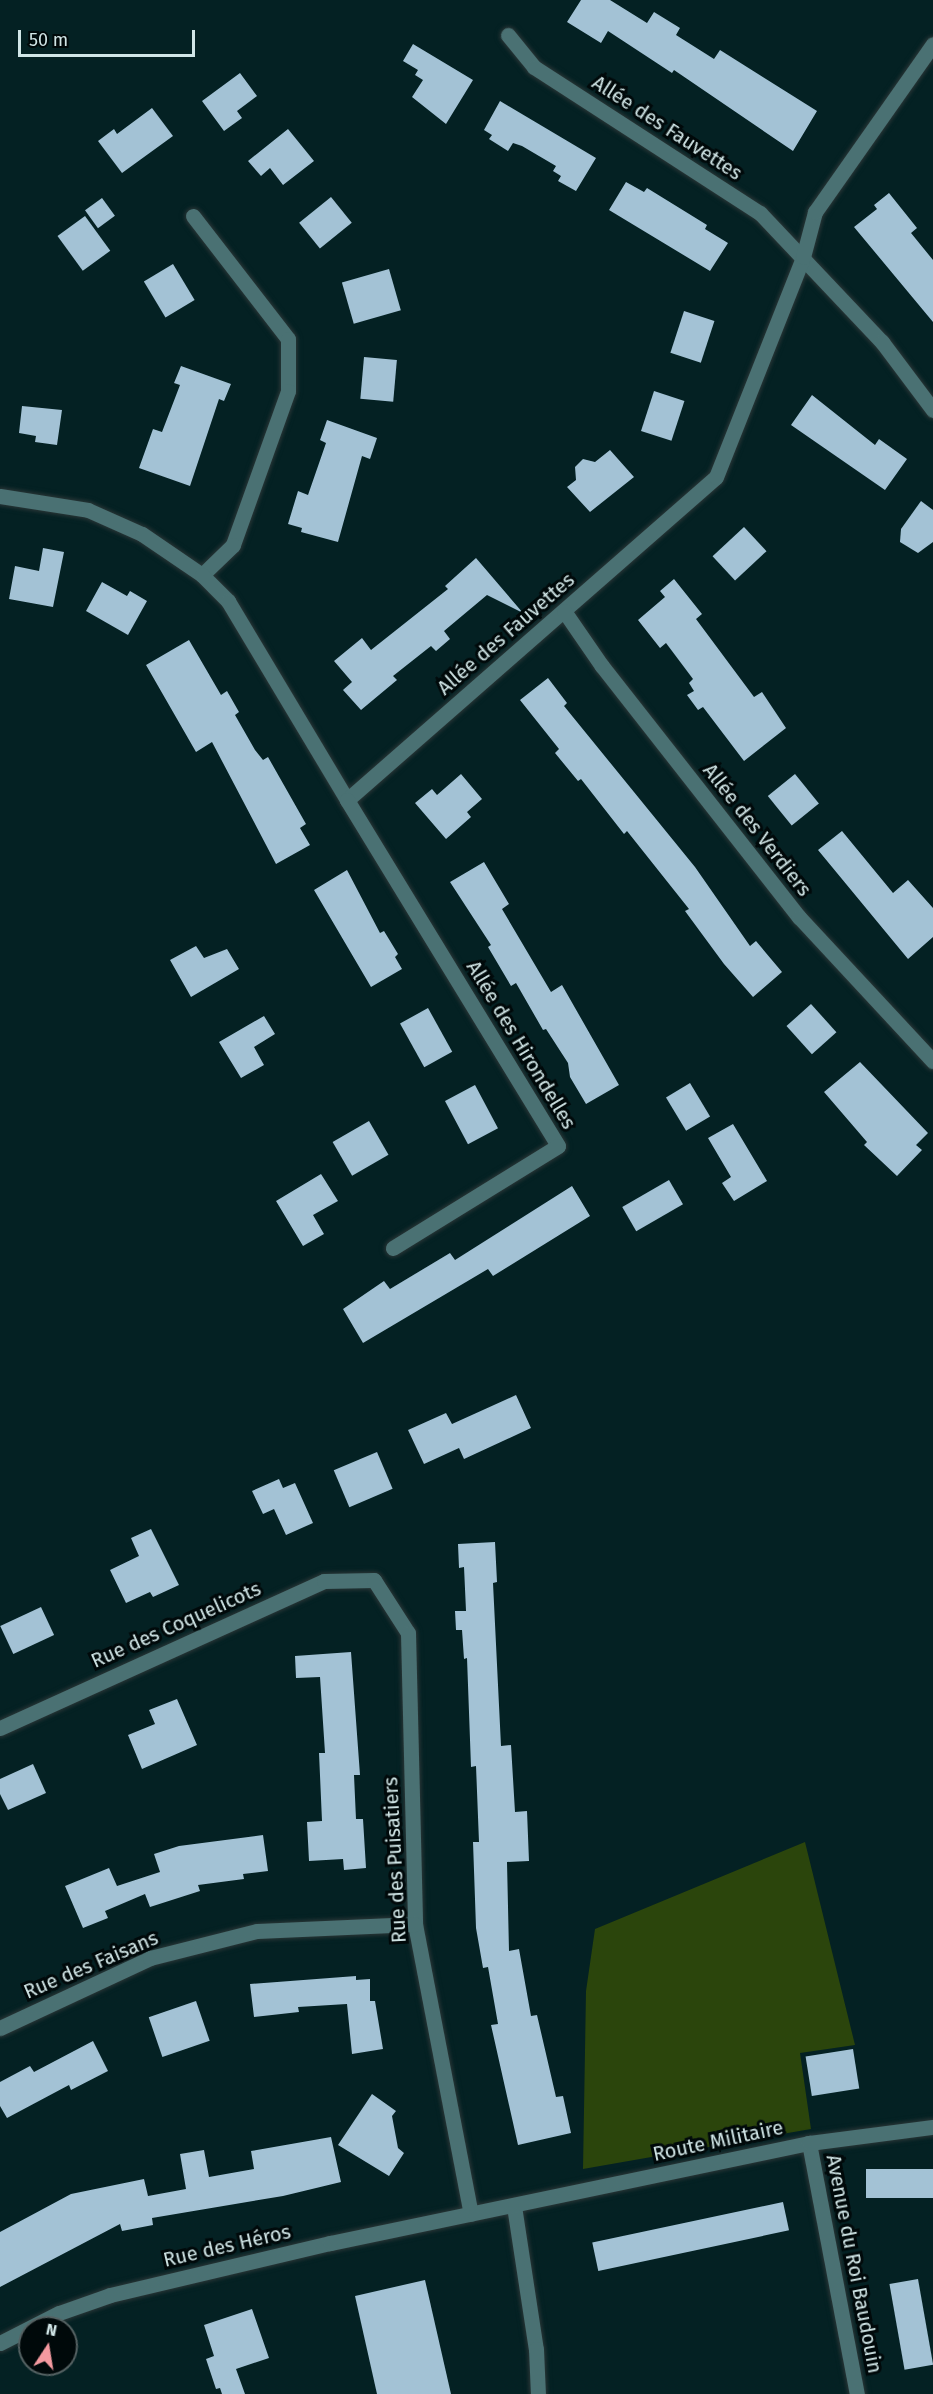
<!DOCTYPE html>
<meta charset="utf-8">
<style>
body{margin:0}
#map{position:relative;width:933px;height:2394px;overflow:hidden;background:#042123;font-family:"Fira Sans",sans-serif}
div>[style]{position:absolute}
[style*='--x']{left:calc(var(--x)*1px);top:calc(var(--y)*1px);width:calc(var(--w)*1px);rotate:calc(var(--a)*1deg)}
.green>*{inset:0;background:#2b450c}
.building>*{inset:0;background:#a3c2d5;transform-origin:0 0}
.roads{filter:drop-shadow(0 0 2px #2a3637) drop-shadow(0 0 2px #2a3637)}
.minor>*{height:15px;margin:-7.5px;padding:0 7.5px;transform-origin:7.5px;border-radius:7.5px;background:#4a7173}
span{translate:-50% -50%;white-space:nowrap;text-align:center;line-height:1.15;-webkit-text-stroke:6px #00090a;paint-order:stroke}
.street-label{font-size:20px;color:#d1e6e7}
.north{position:absolute;left:18px;top:2316px;width:60px;height:60px;box-sizing:border-box;background:#00090a;border:2px solid #546162;border-radius:50%;rotate:12deg;font-size:16px;font-weight:700;line-height:24px;text-align:center;color:#d1e6e7}
.north::after{content:'';display:block;margin:auto;width:21px;height:27px;background:#f49aa0;clip-path:polygon(50% 0,100% 100%,50% 72%,0 100%)}
.scale{position:absolute;left:18px;top:30px;width:177px;height:27px;box-sizing:border-box;border:3px solid #d1e6e7;border-top:0;padding-left:8px;font-size:18px;line-height:21px;white-space:nowrap;color:#d1e6e7;-webkit-text-stroke:4px #00090a;paint-order:stroke}
</style>
<div id="map">
<div class="green">
<i style="clip-path:polygon(805px 1842px,855px 2045px,800px 2053px,811px 2129px,583px 2169px,586px 1991px,595px 1929px)"></i>
</div>
<div class="building">
<i style="clip-path:polygon(581px 0,610px 0,647px 23px,654px 12px,680px 28px,676px 35px,714px 59px,720px 50px,817px 111px,793px 151px,674px 70px,672px 73px,608px 31px,601px 43px,567px 22px)"></i>
<i style="clip-path:polygon(413px 44px,473px 80px,446px 124px,412px 97px,423px 80px,415px 75px,418px 70px,403px 61px)"></i>
<i style="clip-path:polygon(240px 73px,257px 96px,237px 111px,242px 118px,224px 131px,202px 101px)"></i>
<i style="clip-path:polygon(500px 101px,596px 158px,576px 191px,558px 181px,561px 176px,553px 171px,556px 166px,522px 146px,513px 143px,508px 151px,489px 139px,492px 135px,484px 130px)"></i>
<i style="clip-path:polygon(152px 108px,173px 136px,122px 173px,98px 141px,114px 129px,117px 134px)"></i>
<i style="clip-path:polygon(288px 129px,314px 161px,283px 185px,270px 168px,261px 176px,248px 161px)"></i>
<i style="clip-path:polygon(626px 182px,644px 192px,647px 188px,707px 225px,705px 229px,728px 243px,710px 271px,609px 210px)"></i>
<i style="clip-path:polygon(889px 193px,917px 228px,911px 233px,933px 260px,933px 322px,854px 227px,877px 209px,874px 205px)"></i>
<i style="left:331px;top:197px;width:33px;height:41px;rotate:51deg"></i>
<i style="left:102px;top:198px;width:22px;height:21px;rotate:54deg"></i>
<i style="left:85px;top:216px;width:43px;height:34px;rotate:54deg"></i>
<i style="left:173px;top:264px;width:42px;height:34px;rotate:59deg"></i>
<i style="left:389px;top:269px;width:43px;height:49px;rotate:74deg"></i>
<i style="left:684px;top:311px;width:32px;height:44px;rotate:18deg"></i>
<i style="left:364px;top:357px;width:33px;height:42px;rotate:5deg"></i>
<i style="clip-path:polygon(181px 366px,231px 384px,224px 401px,219px 399px,190px 486px,139px 468px,153px 429px,162px 432px,180px 385px,174px 383px)"></i>
<i style="left:654px;top:391px;width:32px;height:42px;rotate:18deg"></i>
<i style="clip-path:polygon(812px 395px,875px 445px,879px 439px,907px 459px,885px 490px,791px 425px)"></i>
<i style="clip-path:polygon(22px 406px,62px 410px,57px 445px,35px 442px,36px 436px,19px 433px)"></i>
<i style="clip-path:polygon(327px 420px,377px 438px,370px 459px,362px 456px,338px 542px,301px 532px,302px 528px,288px 524px,298px 491px,308px 495px,326px 443px,320px 440px)"></i>
<i style="clip-path:polygon(610px 450px,634px 477px,590px 512px,567px 487px,576px 480px,575px 467px,583px 459px,595px 462px)"></i>
<i style="clip-path:polygon(921px 501px,933px 510px,933px 542px,918px 553px,900px 542px,901px 529px)"></i>
<i style="left:744px;top:527px;width:33px;height:43px;rotate:47deg"></i>
<i style="clip-path:polygon(43px 548px,64px 552px,53px 607px,9px 599px,15px 566px,39px 571px)"></i>
<i style="clip-path:polygon(476px 558px,523px 613px,487px 595px,444px 631px,450px 639px,436px 651px,431px 646px,393px 676px,397px 680px,361px 710px,343px 690px,352px 682px,334px 661px,362px 638px,371px 650px,448px 589px,445px 586px)"></i>
<i style="clip-path:polygon(674px 579px,702px 614px,696px 619px,754px 697px,762px 692px,786px 728px,744px 761px,703px 707px,698px 710px,687px 695px,694px 691px,689px 683px,693px 679px,666px 643px,660px 648px,638px 620px,665px 597px,660px 591px)"></i>
<i style="clip-path:polygon(102px 582px,127px 596px,130px 591px,147px 601px,128px 635px,86px 611px)"></i>
<i style="clip-path:polygon(189px 640px,221px 695px,227px 691px,239px 712px,235px 715px,255px 750px,263px 760px,268px 757px,306px 824px,300px 828px,310px 845px,276px 864px,212px 742px,196px 752px,146px 665px)"></i>
<i style="clip-path:polygon(548px 678px,567px 703px,564px 706px,695px 867px,750px 946px,756px 941px,782px 972px,753px 997px,724px 964px,685px 911px,689px 909px,627px 831px,624px 834px,581px 779px,578px 781px,555px 753px,559px 749px,520px 700px)"></i>
<i style="clip-path:polygon(461px 774px,482px 799px,467px 812px,471px 817px,446px 839px,415px 803px,432px 789px,437px 795px)"></i>
<i style="left:795px;top:774px;width:38px;height:35px;rotate:51deg"></i>
<i style="clip-path:polygon(842px 831px,893px 893px,908px 880px,933px 908px,933px 937px,908px 959px,818px 850px)"></i>
<i style="clip-path:polygon(484px 862px,509px 904px,502px 909px,551px 992px,562px 985px,619px 1085px,586px 1104px,570px 1077px,568px 1063px,546px 1029px,543px 1030px,516px 983px,511px 986px,488px 947px,491px 945px,450px 882px)"></i>
<i style="clip-path:polygon(347px 870px,380px 933px,384px 931px,398px 954px,395px 957px,402px 969px,371px 987px,314px 890px)"></i>
<i style="clip-path:polygon(196px 946px,204px 958px,227px 949px,239px 969px,191px 997px,170px 960px)"></i>
<i style="left:811px;top:1004px;width:38px;height:33px;rotate:48deg"></i>
<i style="left:428px;top:1008px;width:50px;height:32px;rotate:61deg"></i>
<i style="clip-path:polygon(264px 1016px,275px 1034px,254px 1047px,264px 1065px,241px 1078px,219px 1042px)"></i>
<i style="clip-path:polygon(860px 1062px,928px 1133px,916px 1145px,922px 1150px,897px 1176px,864px 1145px,867px 1142px,824px 1092px)"></i>
<i style="left:690px;top:1083px;width:39px;height:28px;rotate:59deg"></i>
<i style="left:475px;top:1085px;width:49px;height:34px;rotate:62deg"></i>
<i style="left:369px;top:1121px;width:39px;height:42px;rotate:60deg"></i>
<i style="clip-path:polygon(733px 1124px,767px 1181px,734px 1201px,722px 1183px,731px 1177px,708px 1138px)"></i>
<i style="clip-path:polygon(321px 1174px,338px 1201px,313px 1215px,324px 1234px,303px 1246px,276px 1201px)"></i>
<i style="left:669px;top:1180px;width:28px;height:54px;rotate:60deg"></i>
<i style="clip-path:polygon(572px 1186px,590px 1216px,493px 1276px,488px 1269px,363px 1343px,343px 1309px,384px 1281px,390px 1289px,450px 1253px,455px 1260px)"></i>
<i style="clip-path:polygon(516px 1395px,531px 1428px,464px 1459px,459px 1448px,424px 1464px,408px 1430px,446px 1413px,452px 1424px)"></i>
<i style="left:377px;top:1452px;width:40px;height:47px;rotate:67deg"></i>
<i style="clip-path:polygon(279px 1479px,283px 1488px,295px 1483px,313px 1523px,286px 1535px,274px 1509px,263px 1514px,252px 1491px)"></i>
<i style="clip-path:polygon(151px 1529px,179px 1585px,153px 1597px,150px 1592px,126px 1603px,110px 1570px,139px 1556px,131px 1538px)"></i>
<i style="clip-path:polygon(495px 1542px,497px 1582px,493px 1583px,501px 1746px,511px 1745px,515px 1812px,527px 1811px,529px 1861px,507px 1862px,509px 1951px,519px 1949px,531px 2016px,537px 2015px,556px 2097px,563px 2096px,571px 2133px,518px 2145px,491px 2025px,498px 2024px,488px 1967px,483px 1968px,476px 1928px,473px 1842px,479px 1842px,476px 1766px,471px 1767px,467px 1658px,464px 1659px,462px 1630px,456px 1630px,455px 1611px,466px 1611px,464px 1567px,459px 1568px,458px 1544px)"></i>
<i style="left:41px;top:1607px;width:31px;height:45px;rotate:65deg"></i>
<i style="clip-path:polygon(351px 1652px,360px 1775px,354px 1775px,356px 1819px,363px 1819px,366px 1868px,344px 1870px,343px 1859px,309px 1861px,307px 1822px,322px 1821px,319px 1753px,325px 1753px,320px 1677px,296px 1678px,295px 1656px)"></i>
<i style="clip-path:polygon(177px 1699px,197px 1745px,142px 1769px,128px 1735px,155px 1724px,149px 1710px)"></i>
<i style="clip-path:polygon(33px 1764px,46px 1793px,8px 1810px,0 1794px,0 1779px)"></i>
<i style="clip-path:polygon(263px 1835px,268px 1871px,243px 1874px,244px 1879px,198px 1885px,200px 1891px,150px 1907px,145px 1894px,105px 1911px,108px 1918px,83px 1928px,65px 1886px,109px 1868px,117px 1886px,160px 1872px,154px 1854px,179px 1846px)"></i>
<i style="clip-path:polygon(356px 1976px,356px 1980px,370px 1979px,370px 2001px,375px 2001px,383px 2049px,352px 2054px,347px 2004px,298px 2007px,299px 2012px,254px 2017px,250px 1984px)"></i>
<i style="left:196px;top:2001px;width:42px;height:50px;rotate:71deg"></i>
<i style="clip-path:polygon(93px 2041px,108px 2071px,71px 2090px,69px 2085px,7px 2118px,0 2106px,0 2082px,30px 2066px,34px 2072px)"></i>
<i style="left:853px;top:2049px;width:40px;height:48px;rotate:81deg"></i>
<i style="clip-path:polygon(372px 2094px,396px 2111px,392px 2116px,398px 2148px,404px 2153px,389px 2176px,338px 2145px)"></i>
<i style="clip-path:polygon(331px 2137px,341px 2182px,283px 2196px,152px 2218px,153px 2225px,122px 2231px,120px 2224px,0 2287px,0 2232px,71px 2194px,144px 2179px,148px 2196px,186px 2189px,180px 2154px,204px 2150px,209px 2177px,254px 2169px,251px 2151px)"></i>
<i style="left:933px;top:2169px;width:29px;height:67px;rotate:90deg"></i>
<i style="left:783px;top:2202px;width:29px;height:195px;rotate:78deg"></i>
<i style="left:918px;top:2279px;width:87px;height:29px;rotate:80deg"></i>
<i style="clip-path:polygon(425px 2280px,451px 2394px,377px 2394px,355px 2296px)"></i>
<i style="clip-path:polygon(252px 2309px,269px 2358px,236px 2369px,245px 2394px,222px 2394px,220px 2388px,216px 2389px,206px 2359px,214px 2356px,204px 2325px)"></i>
</div>
<div class="roads">
<div class="minor">
<i style="--x:508;--y:35;--w:41;--a:50.9"></i>
<i style="--x:534;--y:67;--w:269;--a:32.9"></i>
<i style="--x:760;--y:213;--w:178;--a:46.6"></i>
<i style="--x:882;--y:342;--w:85;--a:53.1"></i>
<i style="--x:193;--y:216;--w:155;--a:52.3"></i>
<i style="--x:288;--y:339;--w:52;--a:90"></i>
<i style="--x:288;--y:391;--w:164;--a:109.7"></i>
<i style="--x:233;--y:545;--w:43;--a:135.9"></i>
<i style="--x:0;--y:496;--w:89;--a:9"></i>
<i style="--x:88;--y:510;--w:59;--a:24"></i>
<i style="--x:142;--y:534;--w:73;--a:34.3"></i>
<i style="--x:202;--y:575;--w:37;--a:45"></i>
<i style="--x:228;--y:601;--w:232;--a:59.1"></i>
<i style="--x:347;--y:800;--w:490;--a:-41.2"></i>
<i style="--x:716;--y:477;--w:237;--a:-68.4"></i>
<i style="--x:803;--y:257;--w:47;--a:-75.1"></i>
<i style="--x:815;--y:212;--w:205;--a:-54.9"></i>
<i style="--x:564;--y:611;--w:67;--a:55.4"></i>
<i style="--x:602;--y:666;--w:319;--a:51.9"></i>
<i style="--x:799;--y:917;--w:197;--a:47.1"></i>
<i style="--x:347;--y:800;--w:405;--a:58.6"></i>
<i style="--x:558;--y:1146;--w:194;--a:148.3"></i>
<i style="--x:0;--y:1728;--w:356;--a:-24.4"></i>
<i style="--x:324;--y:1581;--w:50;--a:-1.1"></i>
<i style="--x:374;--y:1580;--w:63;--a:57.3"></i>
<i style="--x:408;--y:1633;--w:291;--a:88.6"></i>
<i style="--x:415;--y:1924;--w:295;--a:79.1"></i>
<i style="--x:0;--y:2028;--w:166;--a:-25"></i>
<i style="--x:150;--y:1958;--w:110;--a:-14.2"></i>
<i style="--x:257;--y:1931;--w:158;--a:-2.5"></i>
<i style="--x:809;--y:2143;--w:256;--a:79.2"></i>
<i style="--x:514;--y:2206;--w:145;--a:81.3"></i>
<i style="--x:536;--y:2349;--w:45;--a:87.5"></i>
<i style="--x:0;--y:2343;--w:66;--a:-27"></i>
<i style="--x:59;--y:2313;--w:54;--a:-19.4"></i>
<i style="--x:110;--y:2295;--w:226;--a:-13.3"></i>
<i style="--x:330;--y:2243;--w:489;--a:-11.8"></i>
<i style="--x:809;--y:2143;--w:125;--a:-7.4"></i>
</div>
</div>
<div class="street-label">
<span style="left:667px;top:128px;rotate:33deg">Allée des Fauvettes</span>
<span style="left:506px;top:634px;rotate:-41deg">Allée des Fauvettes</span>
<span style="left:757px;top:830px;rotate:52deg">Allée des Verdiers</span>
<span style="left:521px;top:1045px;rotate:59deg">Allée des Hirondelles</span>
<span style="left:176px;top:1625px;rotate:-24deg">Rue des Coquelicots</span>
<span style="left:395px;top:1860px;rotate:-93deg">Rue des Puisatiers</span>
<span style="left:91px;top:1965px;rotate:-23deg">Rue des Faisans</span>
<span style="left:718px;top:2141px;rotate:-12deg">Route Militaire</span>
<span style="left:227px;top:2246px;rotate:-13deg">Rue des Héros</span>
<span style="left:854px;top:2264px;rotate:79deg">Avenue du Roi Baudouin</span>
</div>
<div class="north">N</div>
<div class="scale">50 m</div>
</div>
